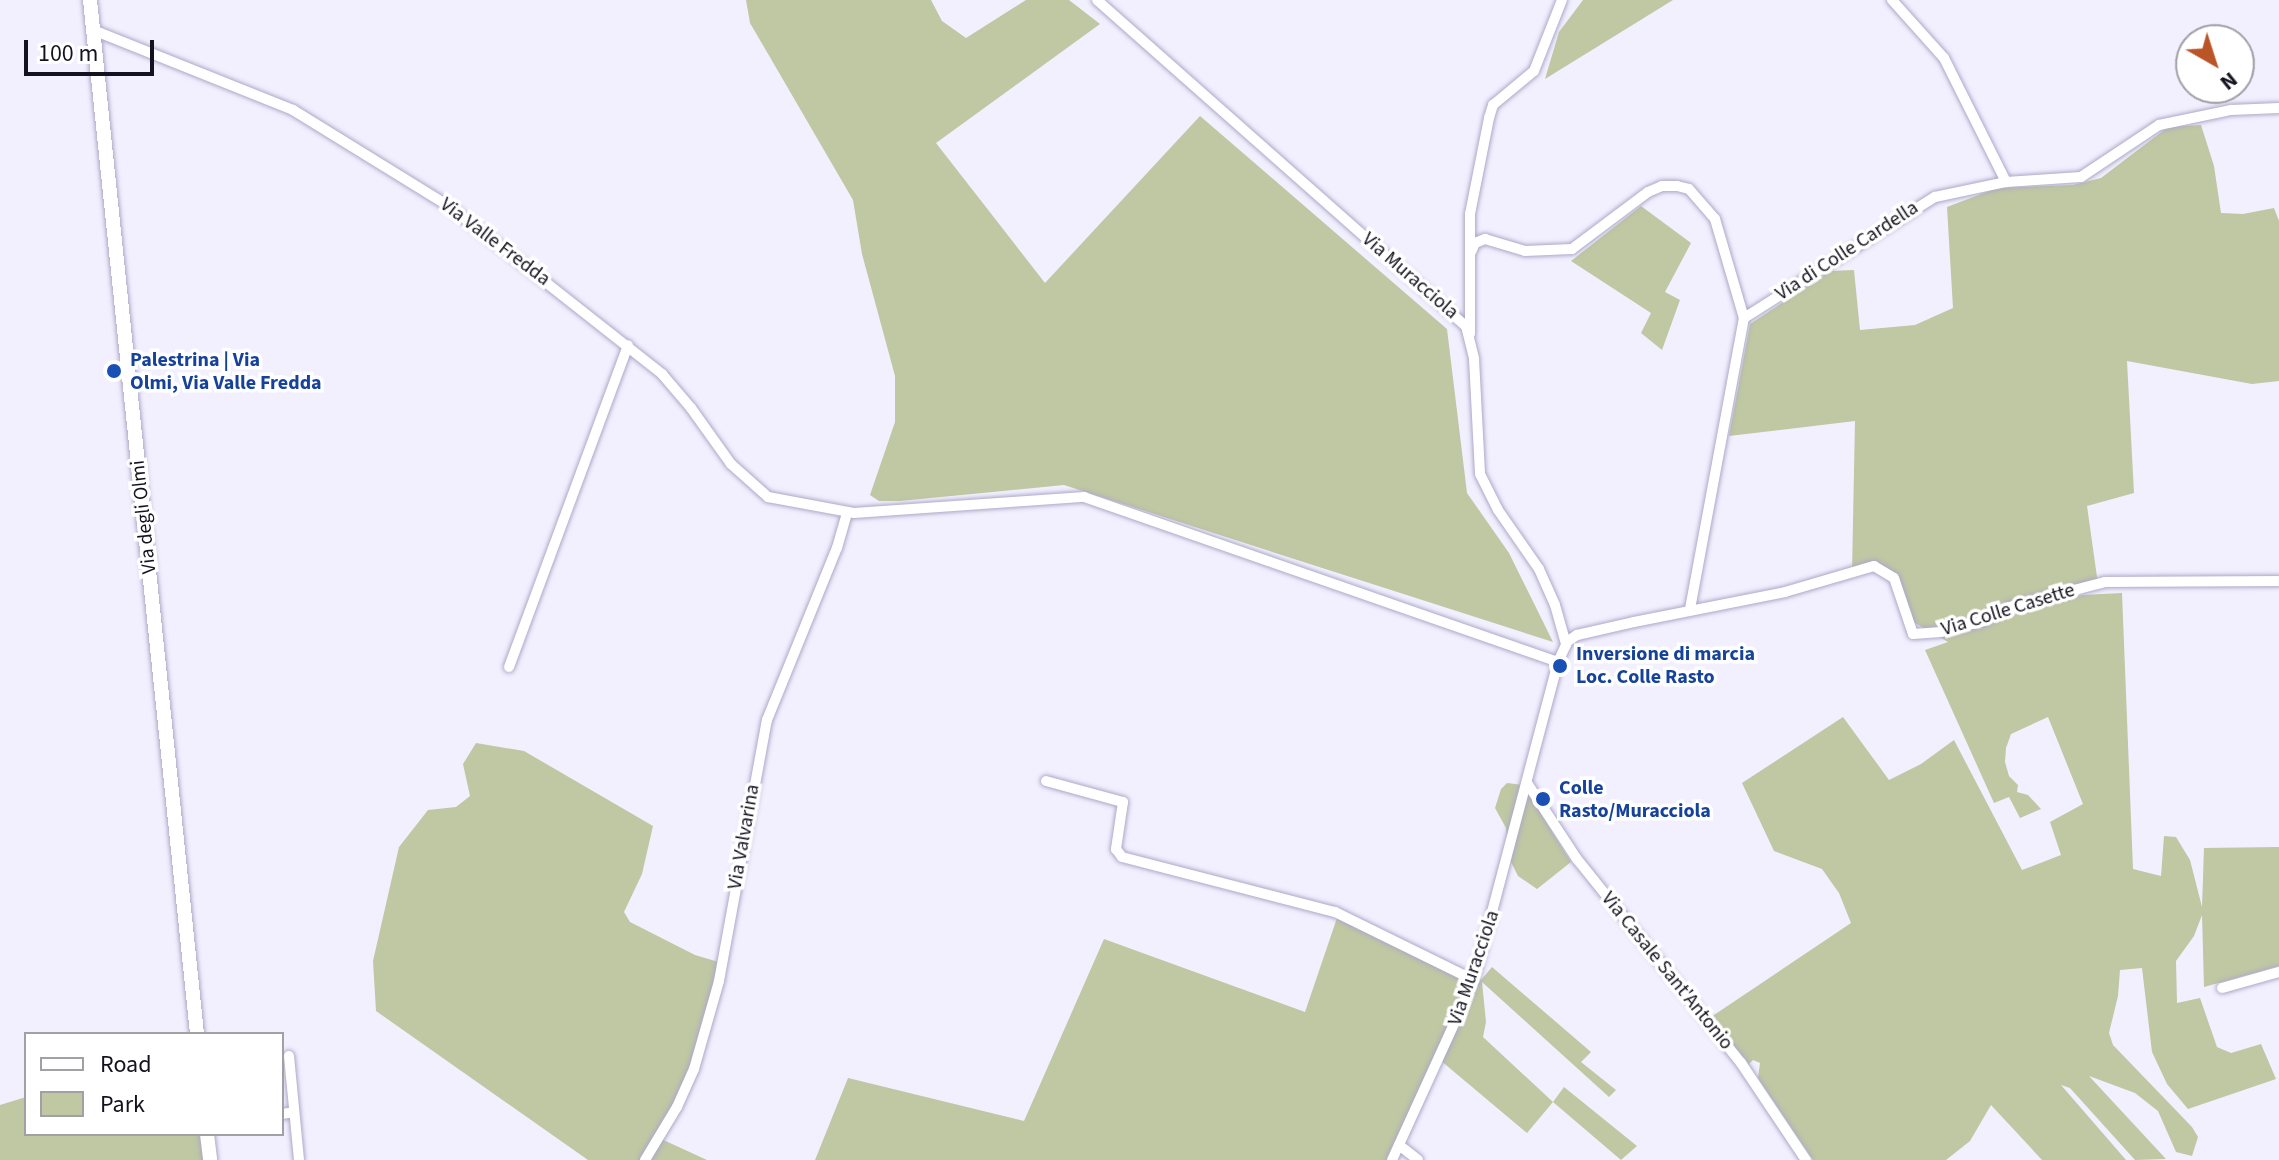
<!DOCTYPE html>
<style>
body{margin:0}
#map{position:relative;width:2279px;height:1160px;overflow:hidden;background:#f2f0fe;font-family:"Source Sans 3",sans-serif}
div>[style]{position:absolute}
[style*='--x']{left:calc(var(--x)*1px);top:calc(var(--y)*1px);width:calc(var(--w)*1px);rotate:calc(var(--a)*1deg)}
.green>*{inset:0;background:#bfc7a3}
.roads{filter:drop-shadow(0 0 2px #ada8c9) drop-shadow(0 0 2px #ada8c9)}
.street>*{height:10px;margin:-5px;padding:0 5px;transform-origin:5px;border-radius:5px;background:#fff}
.secondary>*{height:14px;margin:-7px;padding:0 7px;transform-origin:7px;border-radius:7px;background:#fff}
.dots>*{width:22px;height:22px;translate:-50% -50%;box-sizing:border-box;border:4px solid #fff;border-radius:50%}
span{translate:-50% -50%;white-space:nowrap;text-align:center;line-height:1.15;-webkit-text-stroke:7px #fff;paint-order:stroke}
.street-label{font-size:20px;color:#14121e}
.transit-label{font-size:20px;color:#164399;font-weight:700}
.left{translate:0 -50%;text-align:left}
.legend{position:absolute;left:24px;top:1032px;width:260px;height:104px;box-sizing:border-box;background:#fff;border:2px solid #a1a0a5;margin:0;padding:10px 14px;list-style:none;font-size:24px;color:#14121e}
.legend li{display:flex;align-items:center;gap:16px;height:40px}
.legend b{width:40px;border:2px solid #a1a0a5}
.north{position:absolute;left:2175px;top:24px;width:80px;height:80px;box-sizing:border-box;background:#fff;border:2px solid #a1a0a5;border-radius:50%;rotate:141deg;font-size:22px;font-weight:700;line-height:32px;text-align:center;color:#14121e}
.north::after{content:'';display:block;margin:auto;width:28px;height:36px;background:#bb5528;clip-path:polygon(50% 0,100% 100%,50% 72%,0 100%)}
.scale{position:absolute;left:24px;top:40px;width:130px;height:36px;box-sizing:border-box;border:4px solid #14121e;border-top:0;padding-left:10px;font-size:24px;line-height:28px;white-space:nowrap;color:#14121e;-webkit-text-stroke:6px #fff;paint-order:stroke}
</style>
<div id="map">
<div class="green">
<i style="clip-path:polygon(746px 0,931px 0,942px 21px,966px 38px,1026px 0,1069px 0,1100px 24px,936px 143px,1045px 283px,1200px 116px,1447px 329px,1467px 493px,1509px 553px,1553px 642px,1064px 485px,900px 501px,879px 501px,870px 495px,895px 422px,895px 376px,862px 254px,853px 200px,750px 23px)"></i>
<i style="clip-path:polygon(1583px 0,1673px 0,1545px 79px,1559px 32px)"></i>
<i style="clip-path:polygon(2201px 125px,2214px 166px,2221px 213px,2243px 214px,2274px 208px,2279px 221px,2279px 381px,2252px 384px,2127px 361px,2134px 493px,2087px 506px,2098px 584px,2021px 613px,2082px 595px,2122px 593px,2133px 869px,2161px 876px,2164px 836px,2176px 837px,2190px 860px,2202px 907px,2204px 848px,2279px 847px,2279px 966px,2204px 987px,2202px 915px,2194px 936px,2176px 961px,2177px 1003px,2200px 998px,2217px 1047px,2231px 1053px,2261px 1044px,2276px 1079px,2188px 1109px,2167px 1084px,2152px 1052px,2142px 968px,2120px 970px,2118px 996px,2109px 1033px,2113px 1045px,2192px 1127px,2198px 1137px,2192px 1156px,2176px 1152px,2158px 1111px,2135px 1093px,2089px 1076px,2166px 1159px,2135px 1160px,2070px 1088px,2061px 1085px,2126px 1160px,2042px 1160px,1991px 1105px,1970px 1141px,1946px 1160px,1813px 1160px,1758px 1078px,1760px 1063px,1753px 1060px,1749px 1064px,1711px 1017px,1851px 923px,1839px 893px,1822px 869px,1774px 851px,1742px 783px,1843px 717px,1889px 780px,1921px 764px,1954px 740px,2022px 870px,2061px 855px,2050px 822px,2083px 804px,2048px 717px,2011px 734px,2006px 748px,2005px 762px,2009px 776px,2018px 785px,2017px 792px,2028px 795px,2041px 809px,2020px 818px,2009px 797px,1994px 803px,1925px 650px,1948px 642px,1908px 619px,1893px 578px,1878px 567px,1852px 572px,1855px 421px,1729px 436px,1750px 324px,1830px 271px,1854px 270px,1860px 330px,1915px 325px,1953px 308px,1947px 207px,1997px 188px,2073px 185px,2101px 178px,2168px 127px)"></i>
<i style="clip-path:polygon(1641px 206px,1691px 243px,1665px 292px,1680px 300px,1662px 350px,1641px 333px,1651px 313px,1571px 261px)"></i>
<i style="clip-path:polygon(476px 743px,524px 751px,653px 826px,642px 874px,624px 912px,630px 922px,695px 955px,722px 963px,690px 1080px,659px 1138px,707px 1160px,588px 1160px,376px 1011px,373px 961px,399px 847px,428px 810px,456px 807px,470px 796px,463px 764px)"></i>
<i style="clip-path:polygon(1507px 783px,1523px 785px,1571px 862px,1537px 889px,1518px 876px,1509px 858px,1506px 828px,1495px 808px,1501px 789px)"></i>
<i style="clip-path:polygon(1338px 915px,1474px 980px,1481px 980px,1492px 967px,1591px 1052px,1581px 1062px,1616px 1090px,1609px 1097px,1482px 982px,1486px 1022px,1483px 1037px,1553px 1102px,1564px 1087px,1637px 1146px,1621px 1160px,1553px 1102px,1527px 1133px,1440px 1060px,1392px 1160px,815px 1160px,848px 1078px,1024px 1121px,1104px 939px,1305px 1012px)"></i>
<i style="clip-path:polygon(26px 1097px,26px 1134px,207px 1134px,210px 1160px,0 1160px,0 1105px)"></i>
</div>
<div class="roads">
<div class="street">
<i style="--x:1097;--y:0;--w:492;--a:41.5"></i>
<i style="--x:1466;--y:326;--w:34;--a:76"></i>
<i style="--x:1474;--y:359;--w:115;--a:87"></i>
<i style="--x:1480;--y:474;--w:40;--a:63.4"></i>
<i style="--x:1498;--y:510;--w:72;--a:55.2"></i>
<i style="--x:1539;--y:569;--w:39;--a:66"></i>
<i style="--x:1555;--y:605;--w:41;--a:74.2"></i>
<i style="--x:1892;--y:0;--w:78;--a:48.1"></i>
<i style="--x:1944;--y:58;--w:139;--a:63.4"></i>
<i style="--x:93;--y:30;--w:215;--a:21.8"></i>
<i style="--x:293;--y:110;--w:185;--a:31.7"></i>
<i style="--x:450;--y:207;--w:270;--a:38.2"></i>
<i style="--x:662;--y:374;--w:45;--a:49.5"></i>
<i style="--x:691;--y:408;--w:69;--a:54.5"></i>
<i style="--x:731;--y:464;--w:50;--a:41.7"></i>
<i style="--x:768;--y:497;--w:87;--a:10.5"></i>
<i style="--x:854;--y:513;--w:231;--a:-4"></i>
<i style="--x:1084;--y:497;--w:502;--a:19.19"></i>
<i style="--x:1471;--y:252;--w:10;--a:-66"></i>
<i style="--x:1475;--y:243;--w:11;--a:-22"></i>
<i style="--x:1485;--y:239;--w:42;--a:16.7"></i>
<i style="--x:1525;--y:251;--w:47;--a:-2.4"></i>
<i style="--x:1572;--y:249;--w:95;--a:-36.9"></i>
<i style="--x:1648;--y:192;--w:15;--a:-23"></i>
<i style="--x:1662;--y:186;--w:15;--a:0"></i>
<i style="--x:1677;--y:186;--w:12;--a:14"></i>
<i style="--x:1689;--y:189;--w:40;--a:49"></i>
<i style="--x:1715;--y:219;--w:103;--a:73.7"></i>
<i style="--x:1470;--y:334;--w:120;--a:-90"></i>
<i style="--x:1470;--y:214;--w:98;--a:-78.8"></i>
<i style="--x:1489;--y:118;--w:14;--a:-73"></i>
<i style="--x:1493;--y:105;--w:53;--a:-39.7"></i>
<i style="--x:1534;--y:71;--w:76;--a:-68.5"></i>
<i style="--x:1690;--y:609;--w:296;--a:-79.5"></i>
<i style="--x:1744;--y:318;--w:226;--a:-32.4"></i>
<i style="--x:1935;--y:197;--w:73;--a:-11.9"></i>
<i style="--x:2006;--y:182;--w:75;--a:-3.8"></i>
<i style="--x:2081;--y:177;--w:94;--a:-33.7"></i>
<i style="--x:2159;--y:125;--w:74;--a:-11.8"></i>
<i style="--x:2231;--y:110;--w:48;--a:-2.4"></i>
<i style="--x:509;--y:667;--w:343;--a:-69.7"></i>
<i style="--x:1046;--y:781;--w:80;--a:15.3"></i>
<i style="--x:1123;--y:802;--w:48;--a:98.5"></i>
<i style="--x:1116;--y:849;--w:10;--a:53"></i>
<i style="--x:1122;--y:857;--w:220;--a:14.5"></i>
<i style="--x:1335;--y:912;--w:155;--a:26.1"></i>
<i style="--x:1527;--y:783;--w:91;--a:56.7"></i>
<i style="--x:1577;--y:859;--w:262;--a:51.2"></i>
<i style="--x:1741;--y:1063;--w:117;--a:56.2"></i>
<i style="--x:2222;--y:988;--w:59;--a:-15.7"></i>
<i style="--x:289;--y:1056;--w:104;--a:84.5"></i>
<i style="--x:282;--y:1114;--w:12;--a:-9"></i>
<i style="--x:1399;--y:1145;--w:24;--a:38"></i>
<i style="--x:645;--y:1160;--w:62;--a:-58.9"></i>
<i style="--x:677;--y:1107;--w:42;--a:-65.9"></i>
<i style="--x:694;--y:1069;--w:91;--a:-74.1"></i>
<i style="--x:719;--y:981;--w:265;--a:-79.6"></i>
<i style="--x:767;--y:720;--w:186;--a:-67.9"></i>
<i style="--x:837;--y:548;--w:36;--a:-74"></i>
<i style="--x:1392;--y:1160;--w:198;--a:-65.5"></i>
<i style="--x:1474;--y:980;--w:329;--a:-75.2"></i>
<i style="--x:1558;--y:662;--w:23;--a:-65"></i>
<i style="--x:1568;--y:641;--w:11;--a:-34"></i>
<i style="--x:1577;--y:635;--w:58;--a:-12.8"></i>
<i style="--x:1634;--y:622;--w:154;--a:-11.2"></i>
<i style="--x:1785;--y:592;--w:93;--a:-16.3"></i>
<i style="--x:1874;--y:566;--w:23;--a:31"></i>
<i style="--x:1894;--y:578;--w:59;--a:71.3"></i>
<i style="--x:1913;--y:634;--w:28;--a:-4"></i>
<i style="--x:1941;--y:632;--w:44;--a:-14.3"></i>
<i style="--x:1984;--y:621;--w:29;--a:-29"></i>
<i style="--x:2009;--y:607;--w:99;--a:-14.6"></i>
<i style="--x:2105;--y:582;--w:174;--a:-0.3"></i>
</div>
<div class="secondary">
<i style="--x:90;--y:0;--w:1040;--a:84.09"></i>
<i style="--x:207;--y:1134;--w:26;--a:83"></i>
</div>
</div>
<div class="dots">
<i style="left:114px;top:371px;background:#1a4fb4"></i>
<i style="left:1560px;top:666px;background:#1a4fb4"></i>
<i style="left:1543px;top:799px;background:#1a4fb4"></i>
</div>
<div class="street-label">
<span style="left:495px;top:242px;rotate:37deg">Via Valle Fredda</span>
<span style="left:1847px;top:251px;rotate:-33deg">Via di Colle Cardella</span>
<span style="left:1410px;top:276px;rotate:41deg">Via Muracciola</span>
<span style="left:144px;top:517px;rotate:-96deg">Via degli Olmi</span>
<span style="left:2008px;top:610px;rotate:-17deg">Via Colle Casette</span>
<span style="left:744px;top:837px;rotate:-80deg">Via Valvarina</span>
<span style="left:1474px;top:968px;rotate:-71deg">Via Muracciola</span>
<span style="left:1667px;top:971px;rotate:51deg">Via Casale Sant'Antonio</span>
</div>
<div class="transit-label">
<span class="left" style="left:130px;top:372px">Palestrina | Via<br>Olmi, Via Valle Fredda</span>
<span class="left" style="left:1576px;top:666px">Inversione di marcia<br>Loc. Colle Rasto</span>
<span class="left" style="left:1559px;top:800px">Colle<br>Rasto/Muracciola</span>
</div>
<ul class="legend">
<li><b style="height:10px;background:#fff"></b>Road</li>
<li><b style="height:22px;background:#bfc7a3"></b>Park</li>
</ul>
<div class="north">N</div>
<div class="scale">100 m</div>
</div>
